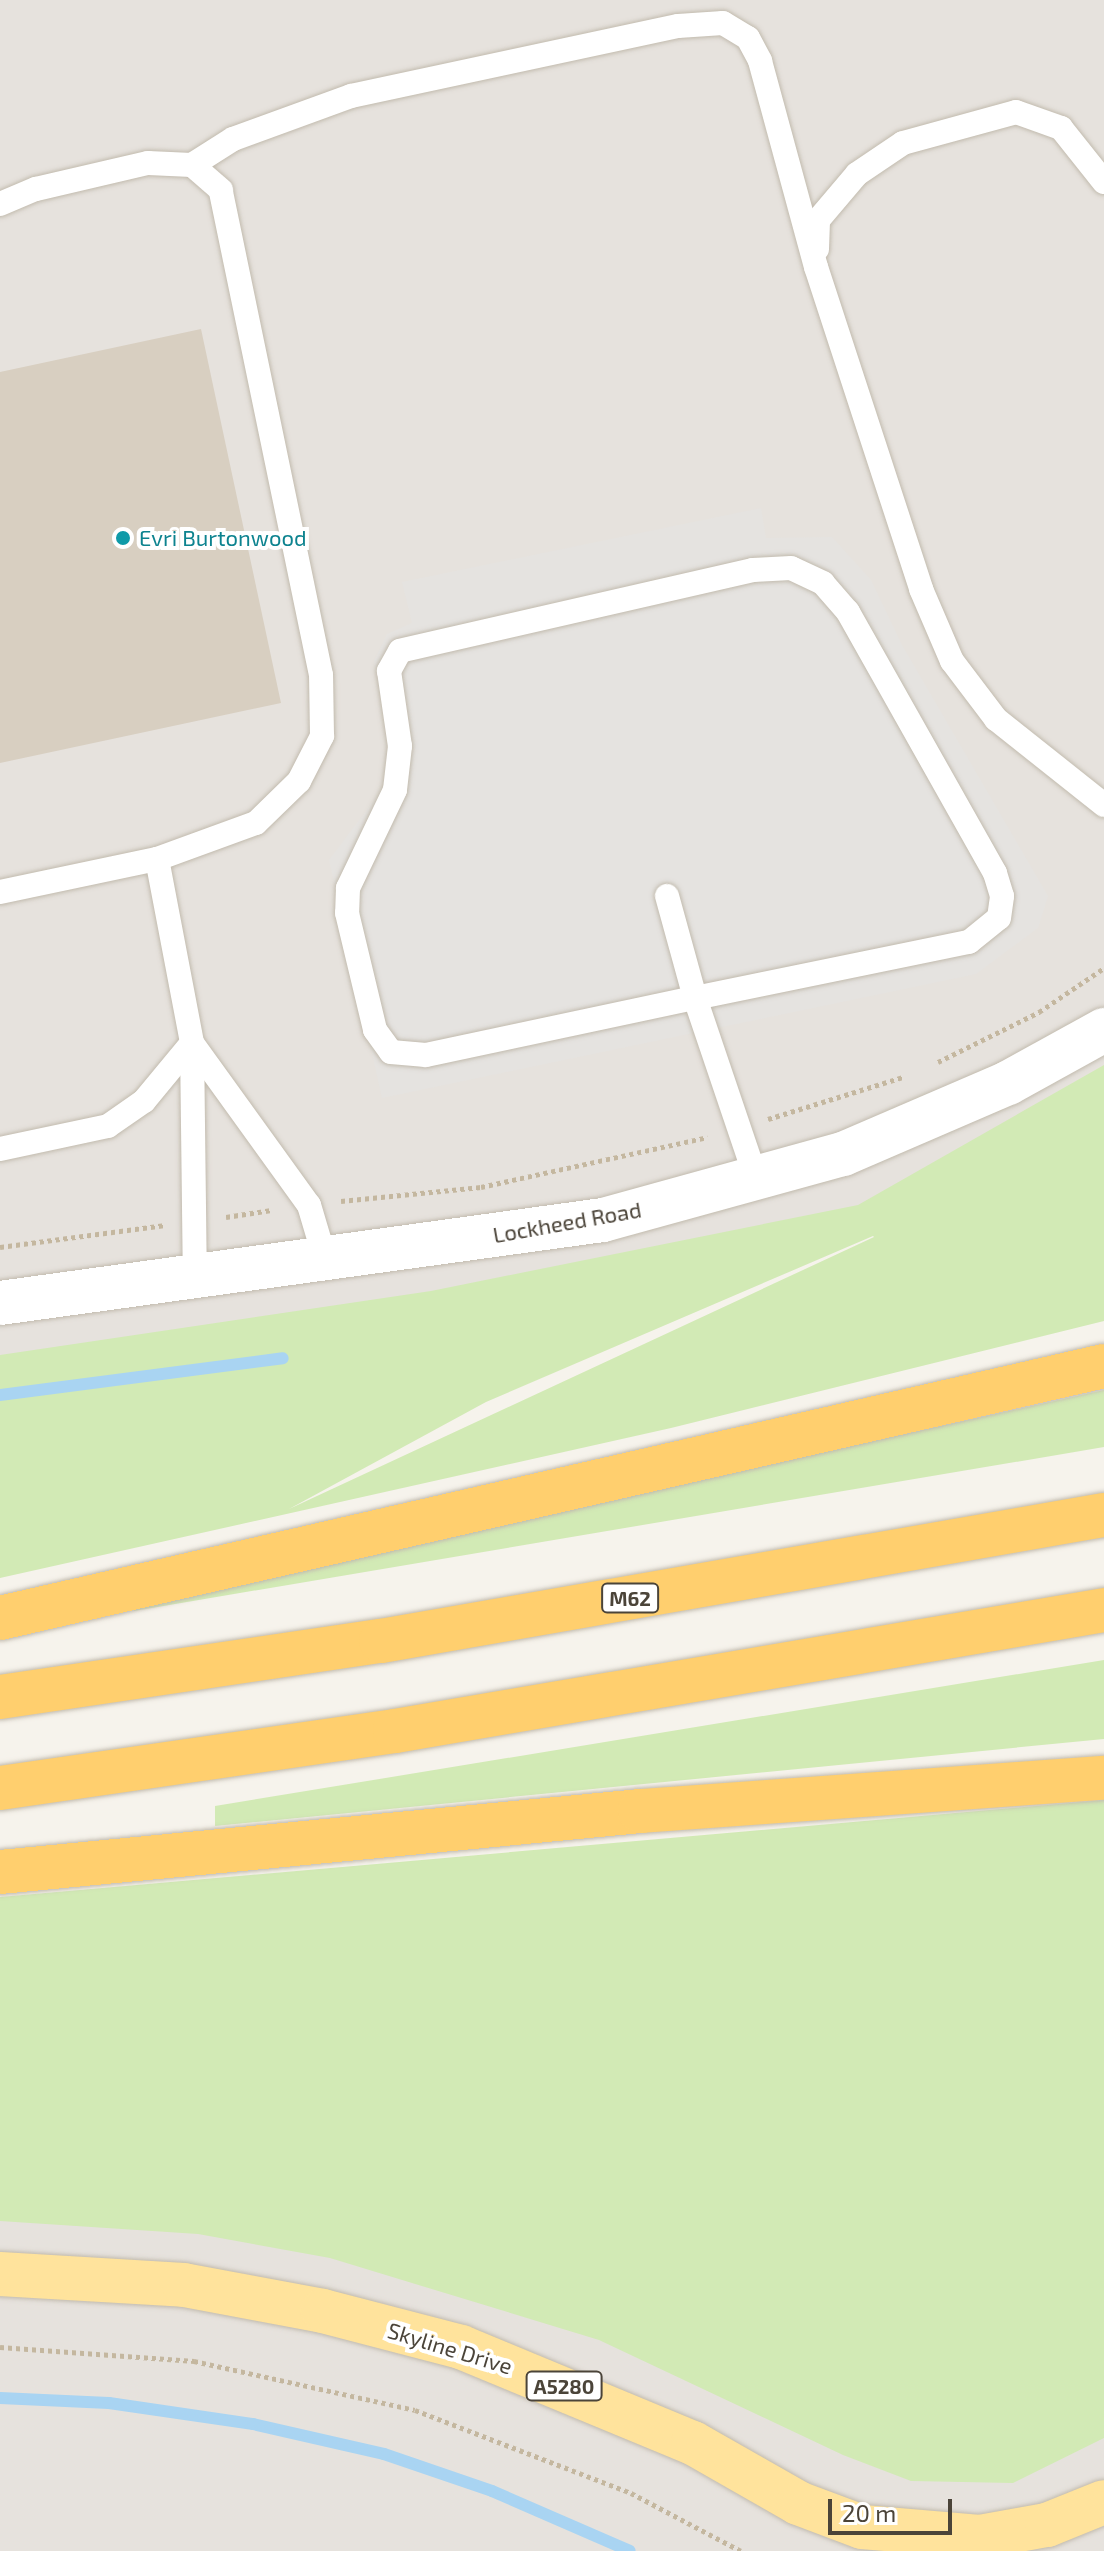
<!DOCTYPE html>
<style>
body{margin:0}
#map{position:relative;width:1104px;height:2551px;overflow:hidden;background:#f6f3ec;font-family:"Exo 2",sans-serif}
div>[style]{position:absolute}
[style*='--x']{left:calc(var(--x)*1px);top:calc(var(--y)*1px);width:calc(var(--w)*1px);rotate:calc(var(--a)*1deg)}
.industrial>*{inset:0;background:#e6e2dd;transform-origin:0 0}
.green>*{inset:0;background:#d2eab5}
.parking>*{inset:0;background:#e5e3e0}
.stream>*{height:12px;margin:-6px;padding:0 6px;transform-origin:6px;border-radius:6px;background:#a9d4f2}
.building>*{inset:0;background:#d8cfc1}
.path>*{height:5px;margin-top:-2.5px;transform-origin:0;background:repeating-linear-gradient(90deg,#c4b79f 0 4px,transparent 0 8px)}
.roads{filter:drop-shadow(0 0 2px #c2bbae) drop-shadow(0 0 2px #c2bbae)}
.lane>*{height:24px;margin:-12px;padding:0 12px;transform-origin:12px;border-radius:12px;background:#fff}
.street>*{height:44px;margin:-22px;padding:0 22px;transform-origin:22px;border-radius:22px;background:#fff}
.primary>*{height:44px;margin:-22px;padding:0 22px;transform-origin:22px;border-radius:22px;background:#ffe39c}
.highway>*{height:44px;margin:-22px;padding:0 22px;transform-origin:22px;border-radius:22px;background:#ffcf6e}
.dots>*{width:22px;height:22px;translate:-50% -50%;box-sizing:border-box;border:4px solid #fff;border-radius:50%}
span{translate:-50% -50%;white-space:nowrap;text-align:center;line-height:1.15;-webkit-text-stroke:8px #fff;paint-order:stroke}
.shield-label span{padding:2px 6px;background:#fff;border:2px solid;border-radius:6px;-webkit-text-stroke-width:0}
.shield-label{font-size:20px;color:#4b4439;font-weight:700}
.culture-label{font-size:22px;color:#0d838f}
.left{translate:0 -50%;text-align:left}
.street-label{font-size:22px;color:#4b4439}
.scale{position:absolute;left:828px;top:2499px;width:124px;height:36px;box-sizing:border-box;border:4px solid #4b4439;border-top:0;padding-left:10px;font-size:24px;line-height:28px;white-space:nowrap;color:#4b4439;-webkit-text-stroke:6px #fff;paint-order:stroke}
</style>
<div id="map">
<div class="industrial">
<i style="clip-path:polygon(0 0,1104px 0,1104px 1136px,0 1461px)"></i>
<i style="left:1104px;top:1906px;width:645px;height:1106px;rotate:90deg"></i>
</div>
<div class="green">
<i style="clip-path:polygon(evenodd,1104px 1065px,1104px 1321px,671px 1428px,0 1578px,0 1355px,431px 1291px,858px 1205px,1104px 1065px,873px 1236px,874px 1237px,289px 1509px,486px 1402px,873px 1236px)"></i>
<i style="clip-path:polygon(1104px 1390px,1104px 1447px,134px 1611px,134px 1604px)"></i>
<i style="clip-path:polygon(1104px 1660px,1104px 1739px,215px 1826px,215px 1806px)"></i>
<i style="clip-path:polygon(1104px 1800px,1104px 2438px,1013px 2483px,911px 2481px,843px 2455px,599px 2340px,330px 2258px,198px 2234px,0 2221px,0 1897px)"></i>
</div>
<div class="parking">
<i style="clip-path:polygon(761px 508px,766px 538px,832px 537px,871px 580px,902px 645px,1048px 896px,1038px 928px,976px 974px,382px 1098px,329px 860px,385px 786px,392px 755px,374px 661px,387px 634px,412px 623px,402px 582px)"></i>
</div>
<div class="stream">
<i style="--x:0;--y:1395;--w:285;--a:-7.4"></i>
<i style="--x:0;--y:2398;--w:109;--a:2.6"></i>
<i style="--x:109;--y:2403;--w:146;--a:8.3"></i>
<i style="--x:253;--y:2424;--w:134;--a:12.9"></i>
<i style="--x:384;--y:2454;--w:114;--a:18.9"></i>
<i style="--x:492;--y:2491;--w:150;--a:23.5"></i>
</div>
<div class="building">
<i style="clip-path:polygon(201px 329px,281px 703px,0 763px,0 372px)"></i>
</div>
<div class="path">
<i style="--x:938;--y:1062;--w:113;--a:-26.3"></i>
<i style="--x:1039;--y:1012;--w:78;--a:-34.1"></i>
<i style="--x:768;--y:1119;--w:141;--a:-17.3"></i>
<i style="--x:341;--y:1201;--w:141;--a:-5.7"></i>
<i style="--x:481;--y:1187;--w:232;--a:-12.4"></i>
<i style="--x:226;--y:1217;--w:46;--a:-8.8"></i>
<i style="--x:0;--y:1247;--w:165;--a:-7.6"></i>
<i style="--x:0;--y:2347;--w:195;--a:4.1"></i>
<i style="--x:194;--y:2361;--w:226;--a:12.5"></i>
<i style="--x:415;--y:2410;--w:231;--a:21"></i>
<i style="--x:631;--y:2493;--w:124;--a:27.8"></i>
</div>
<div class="roads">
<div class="lane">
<i style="--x:0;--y:204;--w:39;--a:-23"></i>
<i style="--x:36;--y:189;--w:115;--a:-13.1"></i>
<i style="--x:148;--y:163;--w:44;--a:2.6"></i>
<i style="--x:192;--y:165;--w:49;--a:-32.4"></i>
<i style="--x:233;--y:139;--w:126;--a:-20"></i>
<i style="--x:351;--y:96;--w:334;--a:-12.1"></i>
<i style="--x:678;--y:26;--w:45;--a:-3.8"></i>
<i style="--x:723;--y:23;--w:29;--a:31"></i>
<i style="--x:748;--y:38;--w:26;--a:62"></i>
<i style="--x:760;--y:61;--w:213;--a:74.8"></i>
<i style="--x:816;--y:267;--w:339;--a:71.9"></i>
<i style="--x:921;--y:589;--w:78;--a:66.7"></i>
<i style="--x:952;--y:661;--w:73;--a:52.8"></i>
<i style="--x:996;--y:719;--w:138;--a:38.5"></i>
<i style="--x:817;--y:249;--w:29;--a:-88"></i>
<i style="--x:818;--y:220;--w:60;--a:-49.7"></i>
<i style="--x:857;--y:174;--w:55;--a:-34"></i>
<i style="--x:903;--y:143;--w:117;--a:-15.3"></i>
<i style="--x:1016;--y:112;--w:48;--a:19.6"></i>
<i style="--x:1061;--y:128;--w:69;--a:51.5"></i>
<i style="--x:157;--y:859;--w:187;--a:79.2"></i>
<i style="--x:192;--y:1043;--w:234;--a:89.3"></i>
<i style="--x:0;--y:892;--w:160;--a:-11.9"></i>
<i style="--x:157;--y:859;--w:105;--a:-20"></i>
<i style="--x:256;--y:823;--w:60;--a:-44.3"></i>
<i style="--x:299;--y:781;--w:51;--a:-62.9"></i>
<i style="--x:322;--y:736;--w:61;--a:-90.9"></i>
<i style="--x:321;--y:675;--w:495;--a:-101.7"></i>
<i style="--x:221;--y:190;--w:38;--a:-139"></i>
<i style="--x:667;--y:896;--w:106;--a:74.6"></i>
<i style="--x:695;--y:998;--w:280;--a:-11.6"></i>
<i style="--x:969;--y:942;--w:38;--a:-39"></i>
<i style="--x:999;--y:918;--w:22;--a:-82"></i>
<i style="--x:1002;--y:896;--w:24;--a:-107"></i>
<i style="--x:995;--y:873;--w:300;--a:-119.4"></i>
<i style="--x:848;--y:612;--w:38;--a:-131"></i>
<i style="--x:823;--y:583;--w:35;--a:-155"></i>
<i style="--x:791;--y:568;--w:38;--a:177"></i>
<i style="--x:753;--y:570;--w:362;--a:167.1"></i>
<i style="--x:400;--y:651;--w:23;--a:119"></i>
<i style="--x:389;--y:671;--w:76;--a:81.7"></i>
<i style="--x:400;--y:746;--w:44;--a:96.5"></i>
<i style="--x:395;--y:790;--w:109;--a:115.6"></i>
<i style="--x:348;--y:888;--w:25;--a:92"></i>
<i style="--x:347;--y:913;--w:120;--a:76.5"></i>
<i style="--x:375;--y:1030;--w:27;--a:54"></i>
<i style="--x:391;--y:1052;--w:35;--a:5"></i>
<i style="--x:426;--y:1055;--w:275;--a:-12"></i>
<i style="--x:695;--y:998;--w:190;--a:71.3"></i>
<i style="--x:192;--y:1043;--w:200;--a:54.2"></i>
<i style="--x:309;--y:1205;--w:56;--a:73.5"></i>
<i style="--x:0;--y:1149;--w:110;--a:-12"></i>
<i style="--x:108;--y:1126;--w:44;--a:-34.8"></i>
<i style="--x:144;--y:1101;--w:75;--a:-50.4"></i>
</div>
<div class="street">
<i style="--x:0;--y:1303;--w:609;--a:-7.84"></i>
<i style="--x:603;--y:1220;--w:249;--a:-15.4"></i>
<i style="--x:843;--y:1154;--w:180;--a:-23.3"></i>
<i style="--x:1008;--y:1083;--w:110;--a:-28.9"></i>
</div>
<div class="primary">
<i style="--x:0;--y:2274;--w:184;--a:3.4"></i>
<i style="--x:184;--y:2285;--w:141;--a:10.6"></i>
<i style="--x:323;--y:2311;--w:143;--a:14.6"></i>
<i style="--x:461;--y:2347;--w:251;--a:22.5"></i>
<i style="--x:693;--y:2443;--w:121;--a:29.7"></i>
<i style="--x:798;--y:2503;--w:68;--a:20.6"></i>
<i style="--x:862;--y:2527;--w:118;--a:4.8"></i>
<i style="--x:980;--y:2537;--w:68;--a:-10.2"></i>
<i style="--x:1047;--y:2525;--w:61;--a:-22"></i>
</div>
<div class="highway">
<i style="--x:0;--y:1618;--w:1132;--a:-12.86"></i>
<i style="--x:0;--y:1697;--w:385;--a:-8.4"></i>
<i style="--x:381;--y:1641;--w:734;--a:-9.89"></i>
<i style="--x:0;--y:1788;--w:399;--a:-8.2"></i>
<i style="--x:395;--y:1731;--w:719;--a:-9.68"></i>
<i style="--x:0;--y:1872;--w:643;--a:-5.44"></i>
<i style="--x:640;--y:1811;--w:465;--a:-4.1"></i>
</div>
</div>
<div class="dots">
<i style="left:123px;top:538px;background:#0f9aa8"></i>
</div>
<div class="shield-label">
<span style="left:630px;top:1598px">M62</span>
<span style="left:564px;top:2386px">A5280</span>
</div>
<div class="culture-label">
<span class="left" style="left:139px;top:538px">Evri Burtonwood</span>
</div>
<div class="street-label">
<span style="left:567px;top:1222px;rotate:-10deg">Lockheed Road</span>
<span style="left:450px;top:2348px;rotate:17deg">Skyline Drive</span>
</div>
<div class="scale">20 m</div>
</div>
